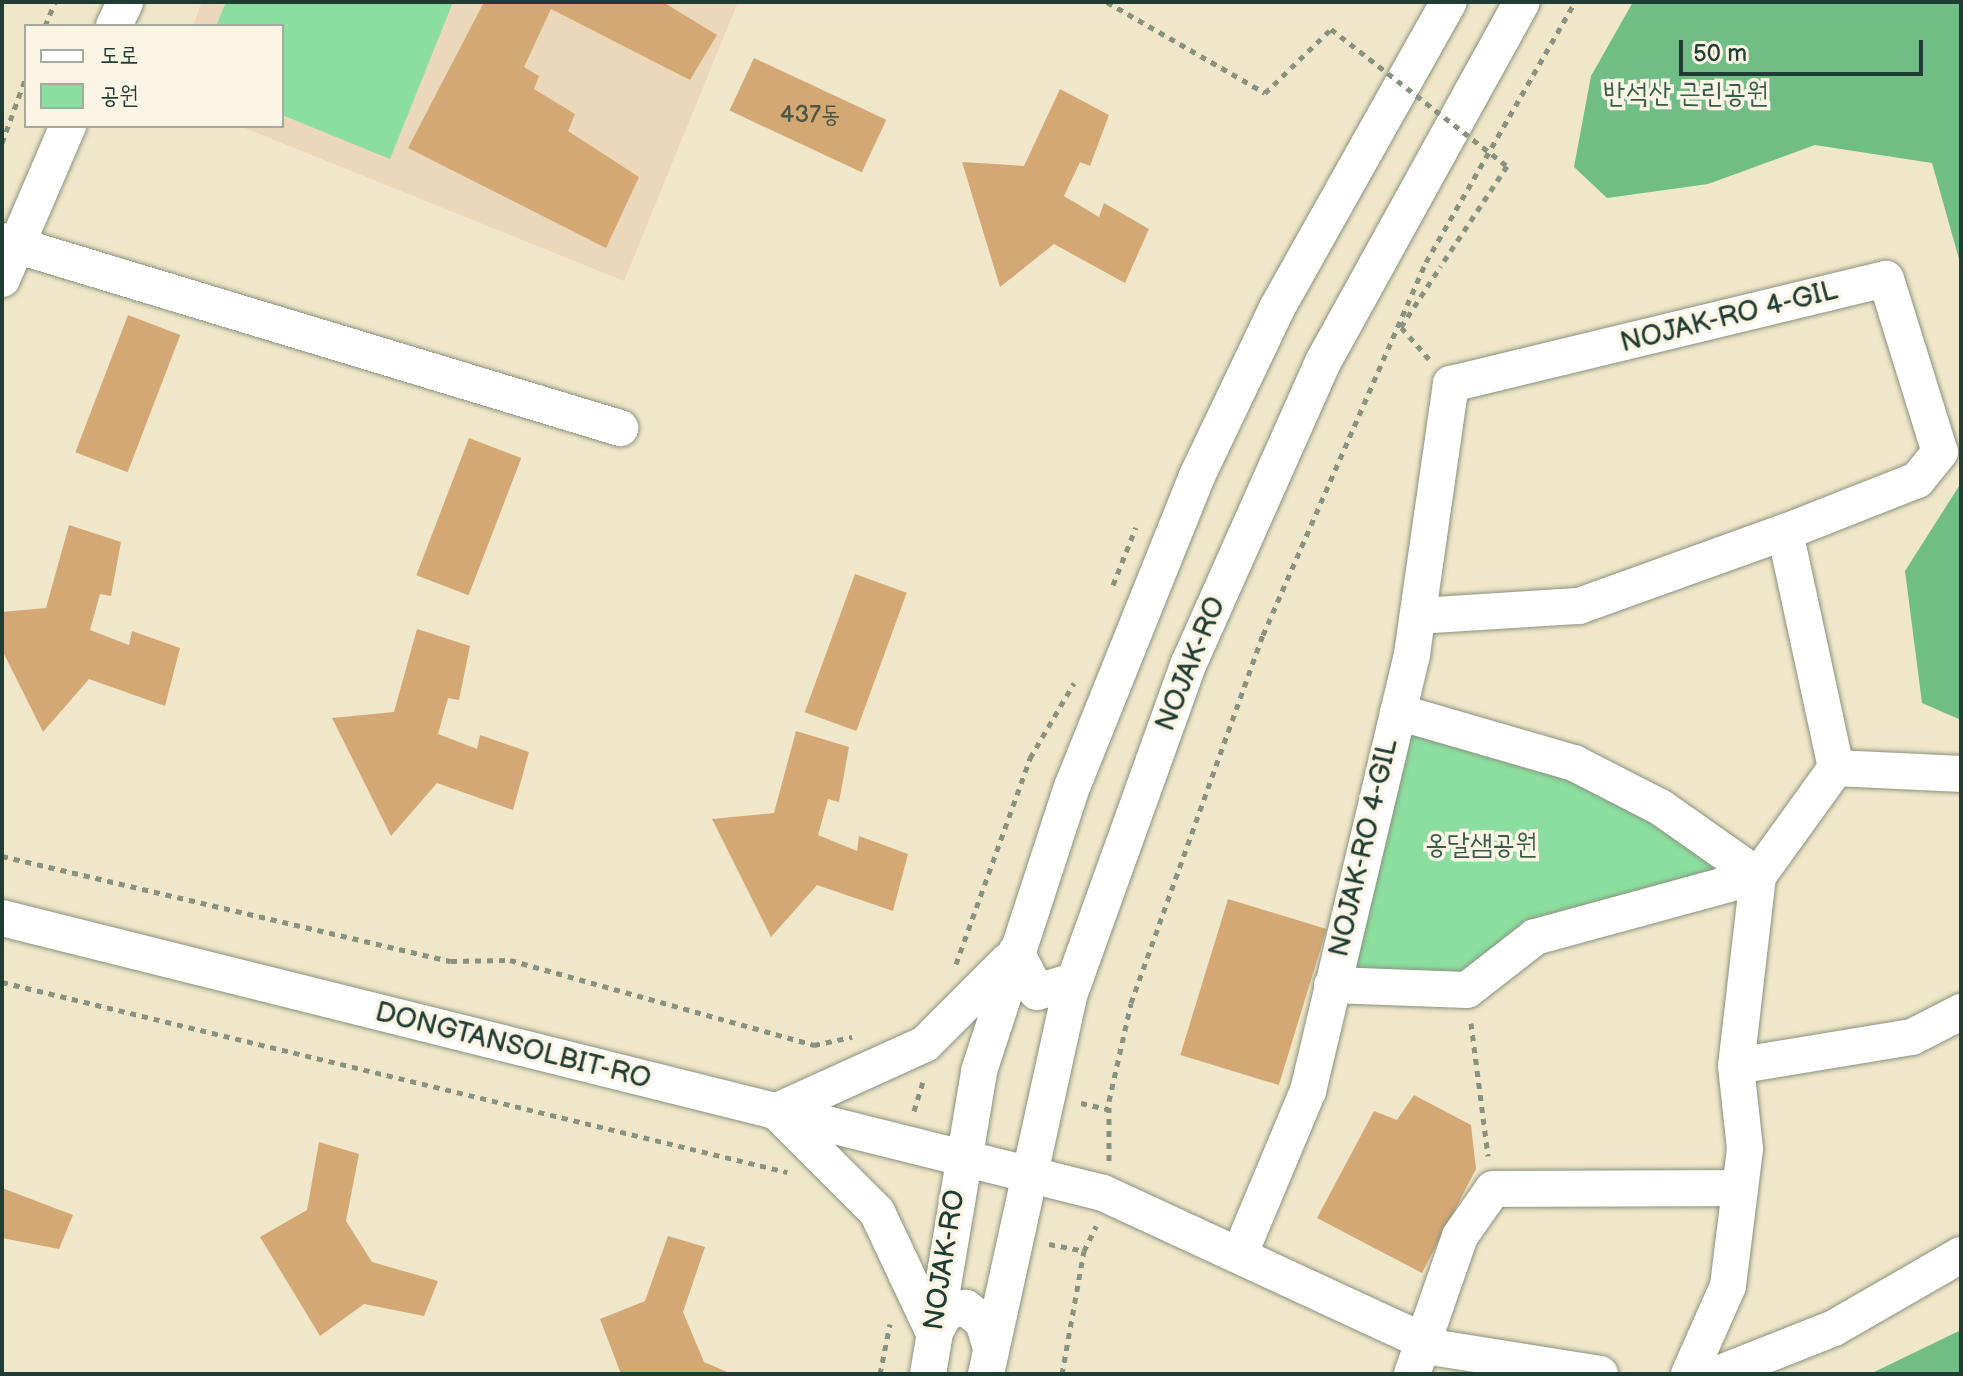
<!DOCTYPE html>
<meta charset="utf-8">
<style>
body{margin:0}
#map{position:relative;width:1963px;height:1376px;overflow:hidden;background:#f0e6c9;font-family:"Balsamiq Sans","Poor Story",sans-serif}
div>[style]{position:absolute}
[style*='--x']{left:calc(var(--x)*1px);top:calc(var(--y)*1px);width:calc(var(--w)*1px);rotate:calc(var(--a)*1deg)}
.built>*{inset:0;background:#ebd8ba}
.green>*{inset:0;background:#8bde9f}
.forest>*{inset:0;background:#70bd86}
.building>*{inset:0;background:#d4a875;transform-origin:0 0}
.path>*{height:5px;margin-top:-2.5px;transform-origin:0;background:repeating-linear-gradient(90deg,#88927e 0 6px,transparent 0 12px)}
.roads{filter:drop-shadow(0 0 2px #88927e) drop-shadow(0 0 2px #88927e)}
.minor>*{height:36px;margin:-18px;padding:0 18px;transform-origin:18px;border-radius:18px;background:#fff}
.path-bridge>*{height:5px;margin-top:-2.5px;transform-origin:0;background:repeating-linear-gradient(90deg,#88927e 0 6px,transparent 0 12px)}
span{translate:-50% -50%;white-space:nowrap;text-align:center;line-height:1.15;-webkit-text-stroke:7px #fcf5e5;paint-order:stroke}
.number-label{font-size:24px;color:#4c5844}
.number-label span{-webkit-text-stroke-width:0}
.park-label{font-size:28px;color:#355d49}
.street-label{font-size:28px;color:#1f3d34}
.frame{position:absolute;inset:0;border:4px solid #1f3d34;pointer-events:none}
.legend{position:absolute;left:24px;top:24px;width:260px;height:104px;box-sizing:border-box;background:#fcf5e5;border:2px solid #a4ab9e;margin:0;padding:10px 14px;list-style:none;font-size:24px;color:#1f3d34}
.legend li{display:flex;align-items:center;gap:16px;height:40px}
.legend b{width:40px;border:2px solid #a4ab9e}
.scale{position:absolute;left:1679px;top:40px;width:244px;height:36px;box-sizing:border-box;border:4px solid #1f3d34;border-top:0;padding-left:10px;font-size:24px;line-height:28px;white-space:nowrap;color:#1f3d34;-webkit-text-stroke:6px #fcf5e5;paint-order:stroke}
</style>
<div id="map">
<div class="built">
<i style="clip-path:polygon(202px 2px,738px 2px,624px 281px,240px 126px,282px 126px,282px 26px,193px 26px)"></i>
</div>
<div class="green">
<i style="clip-path:polygon(226px 2px,453px 2px,390px 159px,282px 115px,282px 26px,216px 26px)"></i>
<i style="clip-path:polygon(1405px 718px,1514px 747px,1746px 874px,1535px 932px,1471px 983px,1343px 978px)"></i>
</div>
<div class="forest">
<i style="clip-path:polygon(1633px 2px,1961px 2px,1961px 266px,1932px 163px,1815px 145px,1708px 184px,1607px 198px,1574px 167px,1591px 76px)"></i>
<i style="clip-path:polygon(1961px 483px,1961px 720px,1922px 703px,1905px 571px)"></i>
<i style="clip-path:polygon(1961px 1330px,1961px 1374px,1870px 1374px)"></i>
</div>
<div class="building">
<i style="clip-path:polygon(484px 2px,663px 2px,717px 35px,690px 80px,551px 9px,524px 67px,539px 76px,534px 89px,575px 114px,568px 131px,639px 177px,606px 248px,408px 148px)"></i>
<i style="left:754px;top:58px;width:146px;height:58px;rotate:25deg"></i>
<i style="clip-path:polygon(1060px 89px,1109px 115px,1090px 166px,1080px 162px,1064px 196px,1099px 217px,1104px 203px,1149px 229px,1125px 283px,1054px 244px,1000px 287px,962px 162px,1024px 166px)"></i>
<i style="left:128px;top:315px;width:56px;height:147px;rotate:21deg"></i>
<i style="left:469px;top:438px;width:56px;height:147px;rotate:21deg"></i>
<i style="clip-path:polygon(69px 525px,121px 542px,111px 596px,100px 594px,90px 630px,129px 645px,132px 631px,180px 648px,165px 706px,89px 679px,43px 732px,2px 650px,2px 612px,46px 608px)"></i>
<i style="left:855px;top:574px;width:55px;height:147px;rotate:20deg"></i>
<i style="clip-path:polygon(417px 629px,470px 646px,459px 700px,448px 698px,438px 734px,477px 749px,480px 735px,529px 752px,513px 810px,437px 783px,391px 836px,332px 718px,394px 712px)"></i>
<i style="clip-path:polygon(796px 731px,849px 747px,839px 802px,828px 799px,818px 835px,857px 851px,859px 836px,908px 854px,893px 911px,817px 885px,771px 937px,712px 819px,774px 813px)"></i>
<i style="left:1228px;top:899px;width:103px;height:163px;rotate:17deg"></i>
<i style="clip-path:polygon(1414px 1095px,1471px 1125px,1476px 1169px,1422px 1273px,1317px 1218px,1374px 1111px,1397px 1120px)"></i>
<i style="clip-path:polygon(319px 1142px,359px 1154px,346px 1221px,372px 1262px,438px 1281px,424px 1316px,364px 1304px,320px 1336px,260px 1237px,307px 1210px)"></i>
<i style="clip-path:polygon(2px 1188px,73px 1215px,59px 1249px,2px 1238px)"></i>
<i style="clip-path:polygon(668px 1236px,705px 1247px,683px 1312px,704px 1362px,732px 1374px,621px 1374px,600px 1319px,645px 1301px)"></i>
</div>
<div class="path">
<i style="--x:1107;--y:2;--w:182;--a:29.9"></i>
<i style="--x:45;--y:26;--w:26;--a:-67"></i>
<i style="--x:2;--y:143;--w:70;--a:-70"></i>
<i style="--x:1429;--y:359;--w:43;--a:-131.2"></i>
<i style="--x:1401;--y:327;--w:72;--a:-57"></i>
<i style="--x:1113;--y:585;--w:62;--a:-68.4"></i>
<i style="--x:2;--y:856;--w:461;--a:13.2"></i>
<i style="--x:451;--y:961;--w:59;--a:-1"></i>
<i style="--x:510;--y:960;--w:316;--a:15.6"></i>
<i style="--x:814;--y:1045;--w:39;--a:-12"></i>
<i style="--x:956;--y:964;--w:219;--a:-70.2"></i>
<i style="--x:1030;--y:758;--w:87;--a:-59.6"></i>
<i style="--x:2;--y:982;--w:808;--a:13.61"></i>
<i style="--x:1471;--y:1023;--w:134;--a:82.7"></i>
<i style="--x:1081;--y:1103;--w:28;--a:13"></i>
<i style="--x:914;--y:1111;--w:30;--a:-73"></i>
<i style="--x:1109;--y:1161;--w:60;--a:-90"></i>
<i style="--x:1109;--y:1101;--w:100;--a:-77.3"></i>
<i style="--x:1131;--y:1003;--w:391;--a:-70.3"></i>
<i style="--x:1263;--y:635;--w:407;--a:-66.4"></i>
<i style="--x:1426;--y:262;--w:300;--a:-60.2"></i>
<i style="--x:1049;--y:1244;--w:36;--a:11"></i>
<i style="--x:880;--y:1374;--w:51;--a:-78.7"></i>
<i style="--x:1062;--y:1374;--w:125;--a:-79.9"></i>
<i style="--x:1084;--y:1251;--w:28;--a:-64"></i>
</div>
<div class="roads">
<div class="minor">
<i style="--x:114;--y:26;--w:26;--a:-65"></i>
<i style="--x:2;--y:241;--w:646;--a:16.84"></i>
<i style="--x:2;--y:279;--w:167;--a:-66.7"></i>
<i style="--x:1418;--y:616;--w:161;--a:-3.6"></i>
<i style="--x:1579;--y:606;--w:219;--a:-19.8"></i>
<i style="--x:1398;--y:712;--w:183;--a:16.2"></i>
<i style="--x:1574;--y:763;--w:97;--a:27.1"></i>
<i style="--x:1660;--y:807;--w:120;--a:35.1"></i>
<i style="--x:1758;--y:876;--w:133;--a:-54.2"></i>
<i style="--x:2;--y:918;--w:1135;--a:14.02"></i>
<i style="--x:1103;--y:1193;--w:369;--a:24.8"></i>
<i style="--x:1438;--y:1348;--w:164;--a:9.1"></i>
<i style="--x:1016;--y:952;--w:45;--a:62.3"></i>
<i style="--x:1037;--y:992;--w:39;--a:-17"></i>
<i style="--x:1332;--y:985;--w:135;--a:2.1"></i>
<i style="--x:1467;--y:990;--w:86;--a:-37.9"></i>
<i style="--x:1535;--y:937;--w:231;--a:-15.3"></i>
<i style="--x:1758;--y:876;--w:191;--a:96.6"></i>
<i style="--x:1736;--y:1066;--w:83;--a:83.8"></i>
<i style="--x:1745;--y:1149;--w:138;--a:97.1"></i>
<i style="--x:1728;--y:1286;--w:96;--a:113.9"></i>
<i style="--x:1736;--y:1066;--w:178;--a:-9.4"></i>
<i style="--x:1912;--y:1037;--w:55;--a:-27"></i>
<i style="--x:775;--y:1112;--w:165;--a:-24.4"></i>
<i style="--x:925;--y:1044;--w:117;--a:-45"></i>
<i style="--x:783;--y:1118;--w:133;--a:45"></i>
<i style="--x:877;--y:1212;--w:132;--a:64.8"></i>
<i style="--x:1241;--y:1251;--w:173;--a:-67.3"></i>
<i style="--x:1308;--y:1091;--w:449;--a:-76.6"></i>
<i style="--x:1412;--y:654;--w:273;--a:-81.8"></i>
<i style="--x:1451;--y:384;--w:447;--a:-13.6"></i>
<i style="--x:1886;--y:279;--w:181;--a:72.7"></i>
<i style="--x:1940;--y:452;--w:36;--a:129"></i>
<i style="--x:1917;--y:480;--w:142;--a:158.5"></i>
<i style="--x:1785;--y:532;--w:241;--a:77.8"></i>
<i style="--x:1836;--y:768;--w:125;--a:2.7"></i>
<i style="--x:934;--y:1334;--w:26;--a:-62"></i>
<i style="--x:946;--y:1311;--w:20;--a:-9"></i>
<i style="--x:966;--y:1308;--w:22;--a:39"></i>
<i style="--x:983;--y:1322;--w:27;--a:73"></i>
<i style="--x:928;--y:1374;--w:307;--a:-80.4"></i>
<i style="--x:979;--y:1071;--w:299;--a:-71.9"></i>
<i style="--x:1072;--y:787;--w:335;--a:-68.1"></i>
<i style="--x:1197;--y:476;--w:186;--a:-64.5"></i>
<i style="--x:1277;--y:308;--w:351;--a:-60.7"></i>
<i style="--x:986;--y:1374;--w:390;--a:-77.6"></i>
<i style="--x:1070;--y:993;--w:351;--a:-70.2"></i>
<i style="--x:1189;--y:663;--w:329;--a:-66"></i>
<i style="--x:1323;--y:362;--w:411;--a:-61.1"></i>
<i style="--x:1412;--y:1374;--w:146;--a:-70.8"></i>
<i style="--x:1460;--y:1236;--w:57;--a:-54.9"></i>
<i style="--x:1493;--y:1189;--w:247;--a:-0.2"></i>
<i style="--x:1718;--y:1374;--w:125;--a:-21.6"></i>
<i style="--x:1834;--y:1328;--w:146;--a:-29.9"></i>
</div>
</div>
<div class="path-bridge">
<i style="--x:1265;--y:93;--w:92;--a:-44.1"></i>
<i style="--x:1331;--y:29;--w:223;--a:37.9"></i>
<i style="--x:1507;--y:166;--w:121;--a:123.6"></i>
</div>
<div class="number-label">
<span style="left:810px;top:115px">437동</span>
</div>
<div class="park-label">
<span style="left:1686px;top:94px">반석산 근린공원</span>
<span style="left:1481px;top:845px">옹달샘공원</span>
</div>
<div class="street-label">
<span style="left:1729px;top:317px;rotate:-14deg">NOJAK-RO 4-GIL</span>
<span style="left:1191px;top:664px;rotate:-68deg">NOJAK-RO</span>
<span style="left:1364px;top:848px;rotate:-77deg">NOJAK-RO 4-GIL</span>
<span style="left:513px;top:1046px;rotate:14deg">DONGTANSOLBIT-RO</span>
<span style="left:945px;top:1260px;rotate:-81deg">NOJAK-RO</span>
</div>
<div class="frame"></div>
<ul class="legend">
<li><b style="height:10px;background:#fff"></b>도로</li>
<li><b style="height:22px;background:#8bde9f"></b>공원</li>
</ul>
<div class="scale">50 m</div>
</div>
